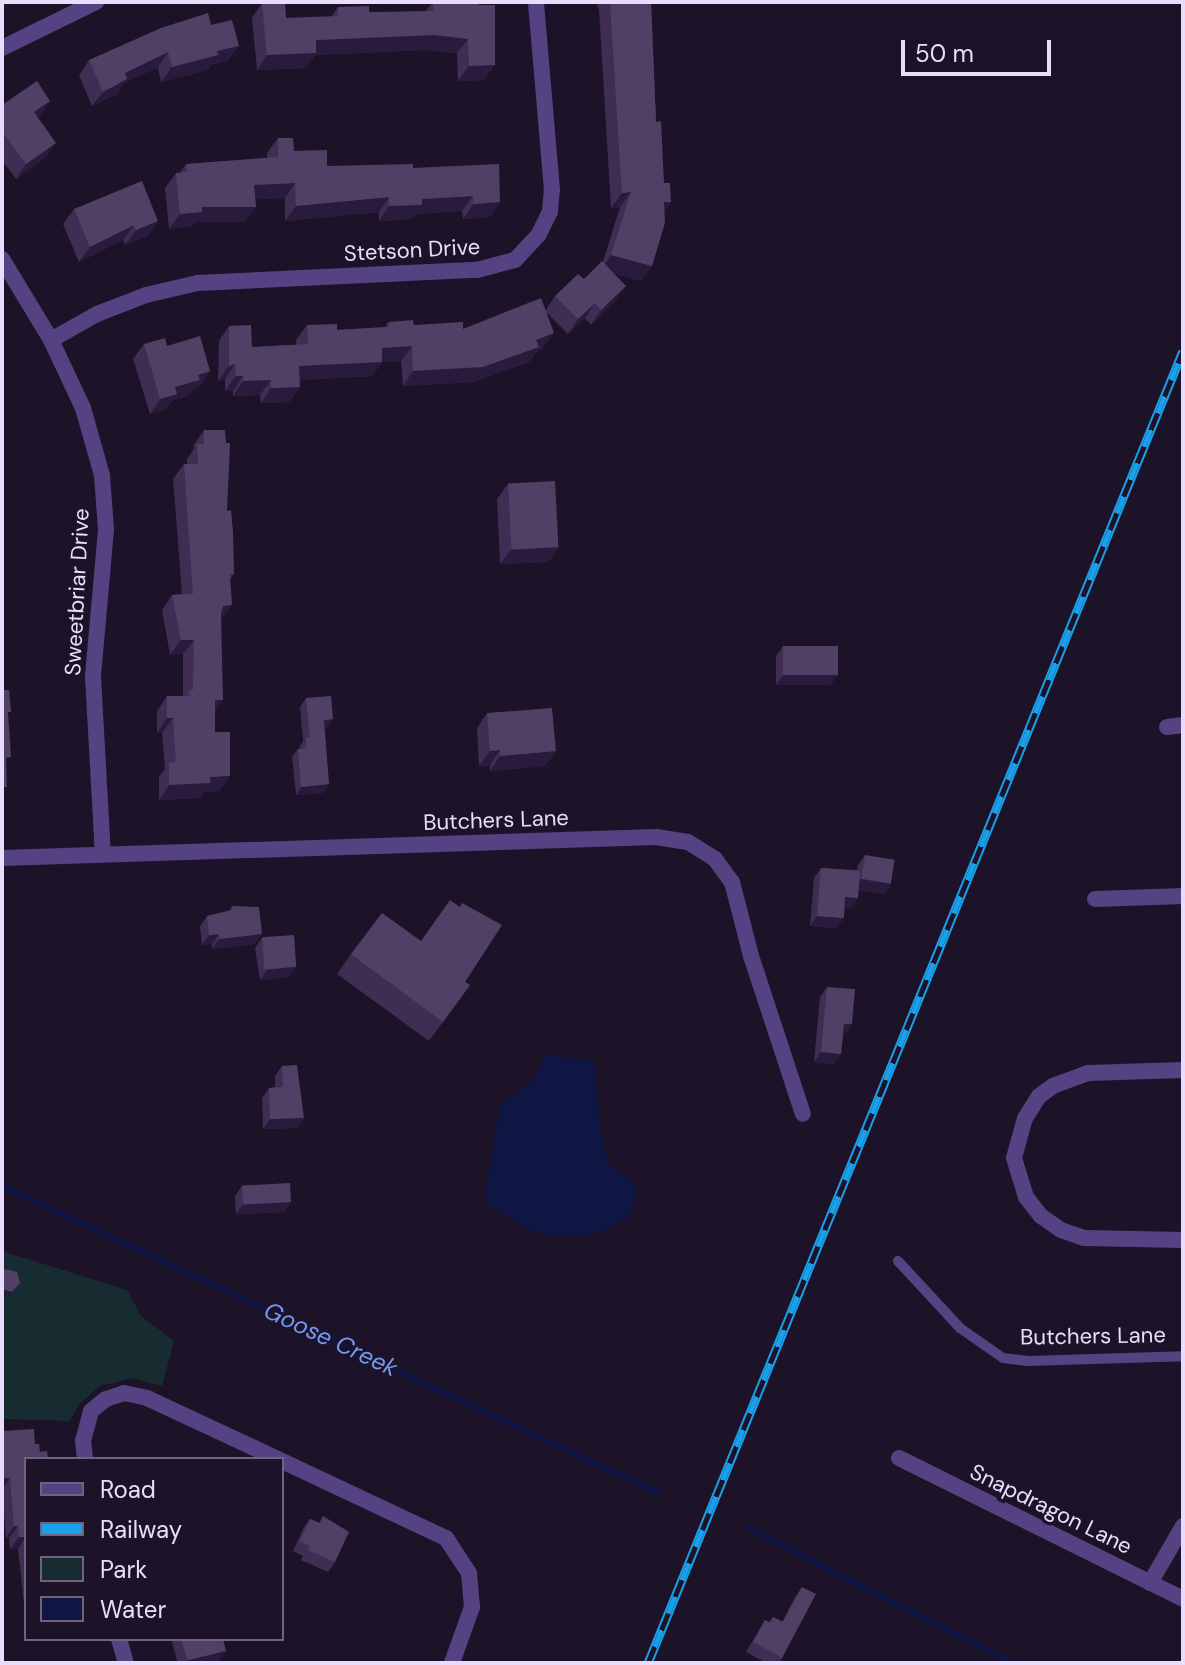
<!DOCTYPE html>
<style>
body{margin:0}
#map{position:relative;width:1185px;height:1665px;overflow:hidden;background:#1c1328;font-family:"DM Sans",sans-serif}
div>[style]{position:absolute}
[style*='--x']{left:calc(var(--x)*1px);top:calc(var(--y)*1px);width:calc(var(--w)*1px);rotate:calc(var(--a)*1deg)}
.green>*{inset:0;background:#162c31}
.water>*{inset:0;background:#101644}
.stream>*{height:6px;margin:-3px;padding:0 3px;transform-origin:3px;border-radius:3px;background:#101644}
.service>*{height:10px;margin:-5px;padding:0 5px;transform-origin:5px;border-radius:5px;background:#554283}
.minor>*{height:16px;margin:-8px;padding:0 8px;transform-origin:8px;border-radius:8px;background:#554283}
.rail>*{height:9px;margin-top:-4.5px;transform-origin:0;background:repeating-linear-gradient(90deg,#1c1328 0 18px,#1aa0ea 0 36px);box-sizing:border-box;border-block:2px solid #1aa0ea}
.wall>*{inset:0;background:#3f2d54}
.shaded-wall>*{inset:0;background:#291b3b}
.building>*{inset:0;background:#514066;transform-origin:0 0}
span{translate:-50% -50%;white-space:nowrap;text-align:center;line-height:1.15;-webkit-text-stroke:7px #1c1328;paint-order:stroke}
.street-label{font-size:22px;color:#e8ddfc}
.water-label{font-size:24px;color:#7498f2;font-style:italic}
.frame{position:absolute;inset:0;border:4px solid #e8ddfc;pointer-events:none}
.legend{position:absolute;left:24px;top:1457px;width:260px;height:184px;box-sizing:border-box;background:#1c1328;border:2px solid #6e647d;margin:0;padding:10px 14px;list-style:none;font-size:24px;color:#e8ddfc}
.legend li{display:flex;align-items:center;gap:16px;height:40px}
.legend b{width:40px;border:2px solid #6e647d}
.scale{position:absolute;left:901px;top:40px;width:150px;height:36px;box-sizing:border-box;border:4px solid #e8ddfc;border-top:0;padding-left:10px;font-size:24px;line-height:28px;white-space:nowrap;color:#e8ddfc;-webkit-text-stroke:6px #1c1328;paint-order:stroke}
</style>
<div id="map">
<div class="green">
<i style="clip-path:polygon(2px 1251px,127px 1290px,141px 1316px,174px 1341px,162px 1386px,133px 1378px,100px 1386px,79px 1404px,70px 1421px,2px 1419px)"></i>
</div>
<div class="water">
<i style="clip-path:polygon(546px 1054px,594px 1062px,601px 1134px,609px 1164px,626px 1176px,635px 1189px,635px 1202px,629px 1218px,597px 1233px,566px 1237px,537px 1233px,488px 1206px,485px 1195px,500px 1105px,534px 1080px)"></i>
</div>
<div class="stream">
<i style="--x:2;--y:1186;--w:725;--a:25.05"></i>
<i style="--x:748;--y:1528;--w:297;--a:27.1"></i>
</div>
<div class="service">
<i style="--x:898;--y:1261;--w:91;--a:47.2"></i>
<i style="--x:960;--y:1328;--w:52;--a:34.9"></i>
<i style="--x:1003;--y:1358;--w:25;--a:7"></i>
<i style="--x:1028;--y:1361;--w:155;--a:-1.8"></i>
</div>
<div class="minor">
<i style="--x:2;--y:48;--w:105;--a:-26.1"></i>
<i style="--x:2;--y:259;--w:95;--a:58.8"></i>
<i style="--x:51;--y:340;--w:75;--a:64.8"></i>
<i style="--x:83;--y:408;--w:70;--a:74.2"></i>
<i style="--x:102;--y:475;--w:55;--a:85.8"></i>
<i style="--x:106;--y:530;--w:148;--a:95.1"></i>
<i style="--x:93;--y:677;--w:177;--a:86.8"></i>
<i style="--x:51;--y:340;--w:53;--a:-29.5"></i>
<i style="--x:97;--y:314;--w:53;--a:-21.2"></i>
<i style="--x:146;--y:295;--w:53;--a:-13"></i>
<i style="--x:198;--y:283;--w:279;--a:-2.7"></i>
<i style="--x:477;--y:270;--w:39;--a:-15"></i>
<i style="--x:515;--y:260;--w:35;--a:-47"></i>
<i style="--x:539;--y:234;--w:25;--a:-64"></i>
<i style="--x:550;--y:211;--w:21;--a:-85"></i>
<i style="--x:552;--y:190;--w:189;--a:-94.9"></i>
<i style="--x:1167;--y:727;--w:16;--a:-7"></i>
<i style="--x:2;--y:858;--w:654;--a:-1.84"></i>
<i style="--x:656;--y:837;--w:32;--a:9"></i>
<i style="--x:688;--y:842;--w:32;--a:32"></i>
<i style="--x:715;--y:859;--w:29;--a:54"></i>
<i style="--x:732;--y:882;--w:76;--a:75.6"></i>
<i style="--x:751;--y:956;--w:166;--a:71.8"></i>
<i style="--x:1095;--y:899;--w:88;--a:-2"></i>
<i style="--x:1183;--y:1070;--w:95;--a:178.2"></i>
<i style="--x:1088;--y:1073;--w:37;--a:160"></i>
<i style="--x:1053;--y:1086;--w:17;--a:144"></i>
<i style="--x:1039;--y:1096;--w:26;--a:122"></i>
<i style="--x:1025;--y:1118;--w:41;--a:105.4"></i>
<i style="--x:1014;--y:1158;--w:41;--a:72.9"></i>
<i style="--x:1026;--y:1197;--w:24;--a:52"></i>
<i style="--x:1041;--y:1216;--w:24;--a:35"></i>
<i style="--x:1061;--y:1230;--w:24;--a:19"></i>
<i style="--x:1084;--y:1238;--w:99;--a:1.2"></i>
<i style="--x:899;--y:1458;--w:317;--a:26.4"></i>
<i style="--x:85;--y:1459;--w:18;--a:-96"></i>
<i style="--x:83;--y:1441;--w:31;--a:-75"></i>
<i style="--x:91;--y:1411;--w:19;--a:-39"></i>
<i style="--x:106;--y:1399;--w:19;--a:-18"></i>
<i style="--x:124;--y:1393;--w:24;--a:12"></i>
<i style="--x:147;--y:1398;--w:145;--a:25"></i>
<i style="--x:282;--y:1461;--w:181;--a:25.2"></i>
<i style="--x:446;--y:1538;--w:42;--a:56.7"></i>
<i style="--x:469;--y:1573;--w:34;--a:85"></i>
<i style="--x:472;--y:1607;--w:59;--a:109.7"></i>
<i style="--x:1150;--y:1583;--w:66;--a:-59.9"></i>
<i style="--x:119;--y:1639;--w:25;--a:74"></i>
</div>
<div class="rail">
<i style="--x:648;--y:1663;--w:1417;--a:-67.82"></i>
</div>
<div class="wall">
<i style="clip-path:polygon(432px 2px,478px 2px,484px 80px,458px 81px,457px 53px,424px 50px,315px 55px,306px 68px,257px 70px,252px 18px,262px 3px,286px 18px,331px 17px,338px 7px,369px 12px,426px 11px)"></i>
<i style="clip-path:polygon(596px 2px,651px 2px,656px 122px,664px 183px,671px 202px,664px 212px,652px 266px,641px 281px,614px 273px,615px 301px,591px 325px,585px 318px,568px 334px,547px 313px,543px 348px,537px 351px,529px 362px,473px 382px,403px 386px,401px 361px,382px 362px,372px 376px,299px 380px,300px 387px,289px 402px,261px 403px,260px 395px,233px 396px,233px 391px,225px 391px,225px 379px,218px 381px,219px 341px,229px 326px,252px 347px,296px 345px,296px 340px,307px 325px,337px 330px,385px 327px,388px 322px,414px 325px,463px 329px,546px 310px,555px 296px,584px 279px,603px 262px,620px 207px,611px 208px,599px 9px)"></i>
<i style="clip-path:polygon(211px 25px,228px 61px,211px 65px,208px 70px,161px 82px,158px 67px,124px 83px,117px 94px,92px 106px,79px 75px,89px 60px)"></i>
<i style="clip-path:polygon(2px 105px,40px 116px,38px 117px,45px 158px,16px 179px,2px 160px)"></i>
<i style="clip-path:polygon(278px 138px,294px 151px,327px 166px,413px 168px,500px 202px,490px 217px,463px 219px,462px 211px,416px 214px,412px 219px,379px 221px,379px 212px,285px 221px,285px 198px,255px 199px,256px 207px,245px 222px,195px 222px,192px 226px,169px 229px,165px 188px,176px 173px,180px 173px,186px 164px,267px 158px,267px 153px)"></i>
<i style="clip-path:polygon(74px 209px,158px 221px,148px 236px,125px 245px,123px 240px,79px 262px,63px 224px)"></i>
<i style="clip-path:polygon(144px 344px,167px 346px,210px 371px,200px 386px,195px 388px,189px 395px,173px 400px,166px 409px,150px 414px,133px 359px)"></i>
<i style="clip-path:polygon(204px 430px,227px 511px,234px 574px,230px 579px,221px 620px,215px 710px,215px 732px,220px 791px,204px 792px,200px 798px,159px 800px,159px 777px,165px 769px,162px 733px,157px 733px,157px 711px,167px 696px,183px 696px,183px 654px,170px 655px,162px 610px,172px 595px,182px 594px,173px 479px,184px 464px,187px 464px,187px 459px,194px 449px,194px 445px)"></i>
<i style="clip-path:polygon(508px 484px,559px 547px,548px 562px,500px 564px,497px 499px)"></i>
<i style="clip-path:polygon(783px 646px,831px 685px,776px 685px,776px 656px)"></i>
<i style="clip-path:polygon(306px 698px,333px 719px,327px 728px,324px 728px,329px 784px,323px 793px,296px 795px,292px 757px,298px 749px,300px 749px,300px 746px,303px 741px,300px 707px)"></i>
<i style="clip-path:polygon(487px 713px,556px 751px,545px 766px,490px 771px,490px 765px,479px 766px,477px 728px)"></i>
<i style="clip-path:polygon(865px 855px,891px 884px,884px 894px,858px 890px,858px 898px,851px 908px,844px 907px,837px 928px,810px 926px,814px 878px,821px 868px,857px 870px,858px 865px)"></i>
<i style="clip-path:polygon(232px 906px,255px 944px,212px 949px,212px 944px,202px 945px,200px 926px,207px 916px,229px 911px)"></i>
<i style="clip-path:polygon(262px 938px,289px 977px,260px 980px,255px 948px)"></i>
<i style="clip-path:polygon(351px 954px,465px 982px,470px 985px,429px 1041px,337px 974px)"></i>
<i style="clip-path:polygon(827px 987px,852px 1024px,845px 1034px,843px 1034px,841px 1054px,834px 1064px,814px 1062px,820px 997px)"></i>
<i style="clip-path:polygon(282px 1066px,304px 1118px,297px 1128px,263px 1129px,262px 1098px,269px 1088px,275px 1087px,275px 1076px)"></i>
<i style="clip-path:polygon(242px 1186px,291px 1202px,284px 1212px,236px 1214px,235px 1196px)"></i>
<i style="clip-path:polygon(2px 1431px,26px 1459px,26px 1614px,25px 1614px,18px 1549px,10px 1549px,9px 1538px,6px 1538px,2px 1491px)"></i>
<i style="clip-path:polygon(323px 1516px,335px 1562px,328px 1572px,301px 1560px,303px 1556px,293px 1551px,303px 1529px,310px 1519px,319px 1523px)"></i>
<i style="clip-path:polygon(802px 1587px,782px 1658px,779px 1663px,767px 1663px,746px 1652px,765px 1620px,769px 1622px,773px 1617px,782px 1622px,795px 1597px)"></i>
<i style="clip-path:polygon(171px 1639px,223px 1639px,219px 1661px,210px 1663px,178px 1663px)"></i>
</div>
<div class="shaded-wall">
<i style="clip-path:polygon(434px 35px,468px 39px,457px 53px,424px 50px,315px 55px,306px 68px,257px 70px,267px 55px,316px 40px)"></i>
<i style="clip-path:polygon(239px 46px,228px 61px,211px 65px,208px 70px,161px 82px,172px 67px,217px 51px)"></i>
<i style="clip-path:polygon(168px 52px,158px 67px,124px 83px,117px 94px,92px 106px,103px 92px,125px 73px)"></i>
<i style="clip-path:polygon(495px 65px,484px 80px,458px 81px,469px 66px)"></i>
<i style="clip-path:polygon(50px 101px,40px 116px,23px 127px,34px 112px)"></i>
<i style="clip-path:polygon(56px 143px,45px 158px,16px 179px,26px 164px)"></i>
<i style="clip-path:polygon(295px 183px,285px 198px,243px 200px,254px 185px)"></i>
<i style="clip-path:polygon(631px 192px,620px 207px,611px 208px,622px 193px)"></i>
<i style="clip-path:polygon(473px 196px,462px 211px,416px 214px,412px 219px,379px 221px,389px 206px,422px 199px)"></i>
<i style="clip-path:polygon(389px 197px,379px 212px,285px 221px,296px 206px)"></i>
<i style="clip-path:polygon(500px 202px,490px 217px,463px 219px,473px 204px)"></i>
<i style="clip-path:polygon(664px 202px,671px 202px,661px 217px)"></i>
<i style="clip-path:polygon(202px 207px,256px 207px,245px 222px,195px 222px,192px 226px,169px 229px,180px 214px)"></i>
<i style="clip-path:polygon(158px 221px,148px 236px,125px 245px,136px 230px)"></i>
<i style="clip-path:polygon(134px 225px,123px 240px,79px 262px,90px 247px)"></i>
<i style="clip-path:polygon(611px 255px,652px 266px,641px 281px,601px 270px)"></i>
<i style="clip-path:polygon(626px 286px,615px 301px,591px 325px,601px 310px)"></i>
<i style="clip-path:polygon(595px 303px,585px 318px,568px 334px,578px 319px)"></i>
<i style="clip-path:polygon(554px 333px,543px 348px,537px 351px,529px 362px,473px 382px,403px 386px,413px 371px,536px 340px)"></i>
<i style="clip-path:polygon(412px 346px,401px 361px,382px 362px,372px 376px,288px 381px,299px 366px,382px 348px)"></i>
<i style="clip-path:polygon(235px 364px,225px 379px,218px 381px,229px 366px)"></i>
<i style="clip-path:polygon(210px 371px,200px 386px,195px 388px,189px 395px,173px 400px,166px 409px,150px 414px,160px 399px,175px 387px,198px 375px)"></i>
<i style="clip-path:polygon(236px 376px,243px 376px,233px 391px,225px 391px)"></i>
<i style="clip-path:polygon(271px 380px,260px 395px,233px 396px,243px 381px)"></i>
<i style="clip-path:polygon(300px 387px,289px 402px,261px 403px,271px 388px)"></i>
<i style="clip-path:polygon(559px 547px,548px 562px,500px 564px,511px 550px)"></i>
<i style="clip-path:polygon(232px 605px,221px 620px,212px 621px,223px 606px)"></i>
<i style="clip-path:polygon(181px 640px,194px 640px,183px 654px,170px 655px)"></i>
<i style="clip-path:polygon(783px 675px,838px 675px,831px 685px,776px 685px)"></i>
<i style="clip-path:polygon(215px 700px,223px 700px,212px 715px)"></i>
<i style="clip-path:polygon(167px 718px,173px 718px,162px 733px,157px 733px)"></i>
<i style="clip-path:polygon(333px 719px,327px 728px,318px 729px,324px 720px)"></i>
<i style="clip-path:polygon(500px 750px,490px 765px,479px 766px,490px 751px)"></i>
<i style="clip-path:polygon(556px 751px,545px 766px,490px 771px,500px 756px)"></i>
<i style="clip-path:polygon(230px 776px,220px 791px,204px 792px,200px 798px,159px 800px,169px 785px,210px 777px)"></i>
<i style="clip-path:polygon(329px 784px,323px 793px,296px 795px,301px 787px)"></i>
<i style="clip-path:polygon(861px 879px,891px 884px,884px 894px,854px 889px)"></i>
<i style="clip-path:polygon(845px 897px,858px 898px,851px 908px,838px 907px)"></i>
<i style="clip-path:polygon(817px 916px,844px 918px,837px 928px,810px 926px)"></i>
<i style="clip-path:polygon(219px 934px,212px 944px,202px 945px,209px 935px)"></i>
<i style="clip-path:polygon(262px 934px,255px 944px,212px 949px,219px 939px)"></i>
<i style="clip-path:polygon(296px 967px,289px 977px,260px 980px,267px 970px)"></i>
<i style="clip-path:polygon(844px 1024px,852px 1024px,845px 1034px,837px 1034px)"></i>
<i style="clip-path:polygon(821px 1052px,841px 1054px,834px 1064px,814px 1062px)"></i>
<i style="clip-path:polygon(304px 1118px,297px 1128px,263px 1129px,270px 1119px)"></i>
<i style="clip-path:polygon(291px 1202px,284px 1212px,236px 1214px,243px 1204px)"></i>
<i style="clip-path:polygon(20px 1283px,8px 1297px,2px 1295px,2px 1289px)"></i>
<i style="clip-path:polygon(3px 1478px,10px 1478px,2px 1490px,2px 1480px)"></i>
<i style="clip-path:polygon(14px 1526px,18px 1526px,9px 1538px,6px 1538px)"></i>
<i style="clip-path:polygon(19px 1537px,26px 1537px,18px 1549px,10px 1549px)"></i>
<i style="clip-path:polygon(226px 1651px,219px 1661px,210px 1663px,186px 1663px,188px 1660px)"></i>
</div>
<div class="building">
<i style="clip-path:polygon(285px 2px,286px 18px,338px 16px,338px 7px,369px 6px,369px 12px,395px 12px,433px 11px,433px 2px,478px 2px,479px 5px,495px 5px,495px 65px,469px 66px,468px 39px,434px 35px,316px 40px,316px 53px,267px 55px,262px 3px)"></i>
<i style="clip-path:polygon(610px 2px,651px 2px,656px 122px,661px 121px,664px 183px,670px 183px,671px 202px,664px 202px,665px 223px,652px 266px,611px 255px,631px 192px,622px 193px)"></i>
<i style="clip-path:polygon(208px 13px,211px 25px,232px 20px,239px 46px,217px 51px,218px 55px,172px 67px,168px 52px,125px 73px,127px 79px,103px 92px,89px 60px,161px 28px)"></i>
<i style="clip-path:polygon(37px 81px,50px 101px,34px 112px,56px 143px,26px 164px,2px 131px,2px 105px)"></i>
<i style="clip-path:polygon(278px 138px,293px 138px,294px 151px,327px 150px,327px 166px,413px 164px,413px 168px,499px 164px,500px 202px,473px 204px,473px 196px,422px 199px,422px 205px,389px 206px,389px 197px,296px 206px,295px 183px,254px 185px,256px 207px,202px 207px,202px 212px,180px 214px,176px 173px,187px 172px,186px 164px,278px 157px)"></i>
<i style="clip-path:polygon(142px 181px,158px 221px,136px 230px,134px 225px,90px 247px,74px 209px)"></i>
<i style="clip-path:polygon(602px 261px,626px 286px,601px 310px,595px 303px,578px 319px,555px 296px,578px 274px,584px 279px)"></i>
<i style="clip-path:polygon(541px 298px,554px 333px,536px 340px,539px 347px,483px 367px,413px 371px,412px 346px,382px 348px,382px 362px,299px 366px,300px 387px,271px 388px,271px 380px,243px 381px,243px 376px,236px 376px,235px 364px,229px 366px,229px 326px,251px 325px,252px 347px,308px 344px,307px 325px,337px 324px,337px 330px,389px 327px,388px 322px,413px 320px,414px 325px,463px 322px,463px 329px)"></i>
<i style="clip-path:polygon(200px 336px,210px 371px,198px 375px,200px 380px,175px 387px,177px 394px,160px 399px,144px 344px,165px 338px,167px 346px)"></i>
<i style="clip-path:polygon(204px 430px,225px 430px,226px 443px,230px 443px,227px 511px,231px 510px,233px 532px,234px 574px,230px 574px,232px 605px,223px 606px,221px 614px,223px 700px,215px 700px,215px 732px,230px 732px,230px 776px,210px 777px,210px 783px,169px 785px,169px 763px,176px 762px,173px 718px,167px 718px,167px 696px,189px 696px,189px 690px,193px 690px,194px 640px,181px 640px,172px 595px,193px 594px,184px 464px,198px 464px,197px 444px,204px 444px)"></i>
<i style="left:555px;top:481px;width:66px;height:47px;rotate:87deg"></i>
<i style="left:783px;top:646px;width:55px;height:29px"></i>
<i style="clip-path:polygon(2px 690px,9px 690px,11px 712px,8px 712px,11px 757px,6px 758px,7px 787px,2px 787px)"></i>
<i style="clip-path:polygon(331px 696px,333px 719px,324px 720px,329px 784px,301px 787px,298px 749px,306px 748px,306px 737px,310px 737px,306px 698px)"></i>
<i style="clip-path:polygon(552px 708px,556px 751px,500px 756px,500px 750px,490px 751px,487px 713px)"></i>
<i style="left:865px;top:855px;width:30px;height:24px;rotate:9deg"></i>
<i style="clip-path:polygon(821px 868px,860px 871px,858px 898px,845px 897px,844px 918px,817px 916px)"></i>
<i style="clip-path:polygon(450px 900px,460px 907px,462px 903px,502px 925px,465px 982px,470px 985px,443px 1022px,351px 954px,382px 913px,421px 941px)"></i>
<i style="clip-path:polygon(232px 906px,259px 907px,262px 934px,219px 939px,219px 934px,209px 935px,207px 916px,232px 910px)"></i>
<i style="left:294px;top:935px;width:32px;height:32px;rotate:86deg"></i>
<i style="clip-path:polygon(827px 987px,855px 989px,852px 1024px,844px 1024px,841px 1054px,821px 1052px)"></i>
<i style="clip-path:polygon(297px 1065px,304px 1118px,270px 1119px,269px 1088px,283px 1087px,282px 1066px)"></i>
<i style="left:290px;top:1183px;width:19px;height:48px;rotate:87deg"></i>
<i style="clip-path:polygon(6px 1269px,17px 1272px,20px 1283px,12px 1292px,2px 1289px,2px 1272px)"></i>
<i style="clip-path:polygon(34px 1429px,35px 1444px,39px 1444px,40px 1452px,47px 1451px,48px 1459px,26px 1459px,26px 1537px,19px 1537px,18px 1526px,14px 1526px,10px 1478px,3px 1478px,2px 1431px)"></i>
<i style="clip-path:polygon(323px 1516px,349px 1532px,335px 1562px,308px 1550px,310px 1546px,300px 1541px,310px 1519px,320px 1523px)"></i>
<i style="clip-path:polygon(802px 1587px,816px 1594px,782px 1658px,753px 1642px,765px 1620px,770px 1623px,773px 1617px,783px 1622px)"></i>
<i style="clip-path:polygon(181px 1639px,223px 1639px,226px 1651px,188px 1660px)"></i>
</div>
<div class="street-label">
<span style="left:412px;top:250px;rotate:-3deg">Stetson Drive</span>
<span style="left:77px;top:592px;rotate:-87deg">Sweetbriar Drive</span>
<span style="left:496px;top:820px;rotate:-2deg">Butchers Lane</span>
<span style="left:1093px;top:1336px;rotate:-1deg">Butchers Lane</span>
<span style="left:1051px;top:1509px;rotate:26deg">Snapdragon Lane</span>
</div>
<div class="water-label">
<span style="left:331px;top:1339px;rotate:25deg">Goose Creek</span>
</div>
<div class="frame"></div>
<ul class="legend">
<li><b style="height:10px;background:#554283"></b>Road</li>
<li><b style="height:10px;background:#1aa0ea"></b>Railway</li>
<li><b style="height:22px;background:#162c31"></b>Park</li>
<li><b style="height:22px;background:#101644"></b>Water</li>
</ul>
<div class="scale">50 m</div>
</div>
